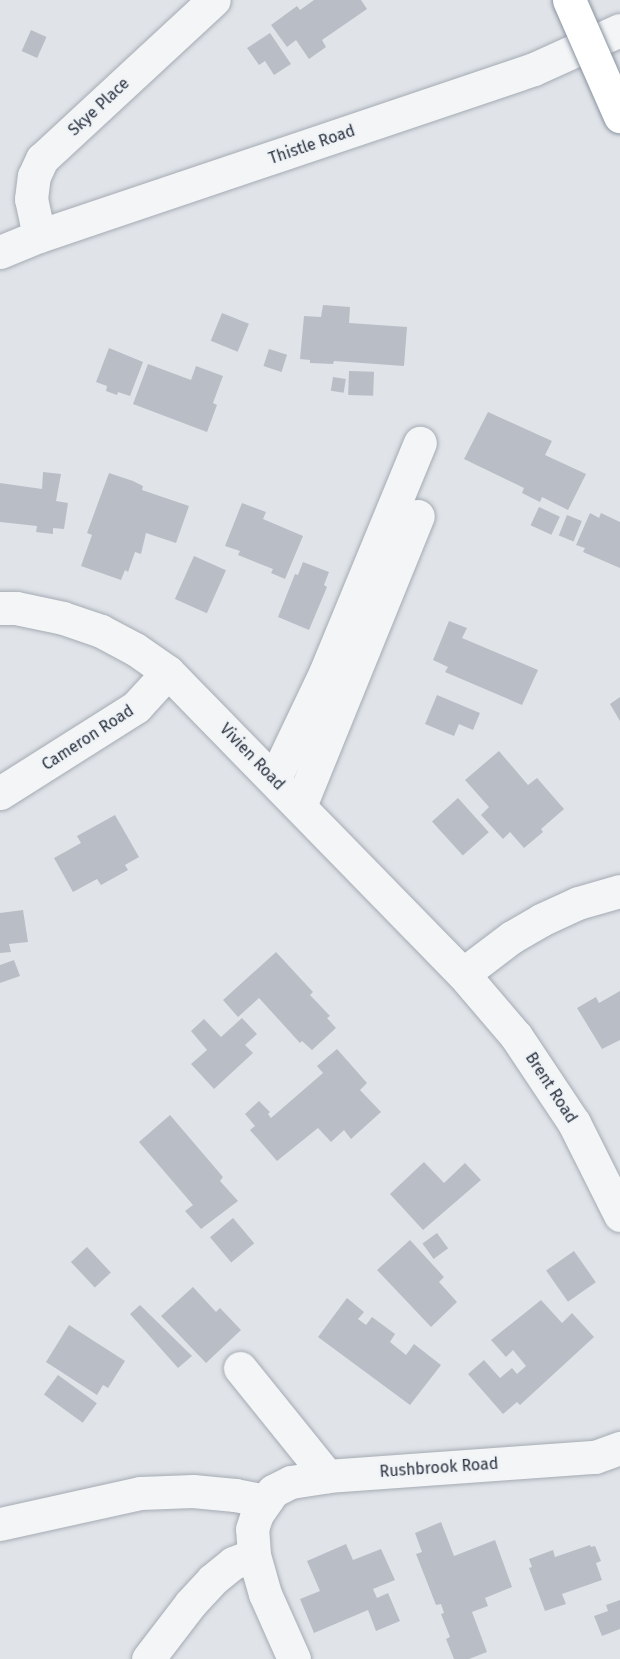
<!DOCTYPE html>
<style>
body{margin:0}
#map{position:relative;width:620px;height:1659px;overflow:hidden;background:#e0e4e9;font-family:"Fira Sans",sans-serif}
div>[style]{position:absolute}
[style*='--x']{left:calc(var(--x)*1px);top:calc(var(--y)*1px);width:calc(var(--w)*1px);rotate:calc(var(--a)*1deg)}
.building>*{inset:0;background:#b8bdc6;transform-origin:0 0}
.roads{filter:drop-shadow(0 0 2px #a5abb3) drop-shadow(0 0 2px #a5abb3)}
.minor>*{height:33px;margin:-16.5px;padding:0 16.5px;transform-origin:16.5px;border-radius:16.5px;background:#f3f5f7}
.bridges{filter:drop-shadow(0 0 2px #88929f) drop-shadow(0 0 2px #88929f)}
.highway-bridge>*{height:33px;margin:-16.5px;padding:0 16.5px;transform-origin:16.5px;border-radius:16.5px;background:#fff}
span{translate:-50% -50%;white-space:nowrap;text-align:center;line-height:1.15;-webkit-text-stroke:4.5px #f0f3f6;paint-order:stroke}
.street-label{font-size:16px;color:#293240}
</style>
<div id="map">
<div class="building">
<i style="clip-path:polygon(314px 0,361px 0,367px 9px,322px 40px,326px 47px,309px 59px,296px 40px,287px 47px,271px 25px,297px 6px,300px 10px)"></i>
<i style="left:31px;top:30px;width:17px;height:23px;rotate:24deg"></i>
<i style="clip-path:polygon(270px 33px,291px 64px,274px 75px,265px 61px,259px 65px,247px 48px)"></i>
<i style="clip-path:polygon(323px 305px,350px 307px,349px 323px,407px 327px,404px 366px,334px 361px,333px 364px,310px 363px,310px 360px,300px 359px,304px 316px,321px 317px)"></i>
<i style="left:222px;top:313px;width:29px;height:30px;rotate:22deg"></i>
<i style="clip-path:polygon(109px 348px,143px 362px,130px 396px,118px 392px,117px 395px,106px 391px,107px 386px,96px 382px)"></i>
<i style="left:269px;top:349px;width:19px;height:18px;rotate:18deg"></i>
<i style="clip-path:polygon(148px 364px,191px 380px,196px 366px,223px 376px,213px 403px,217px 405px,207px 432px,133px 404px)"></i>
<i style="left:349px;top:371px;width:25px;height:24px;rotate:2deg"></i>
<i style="left:333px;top:377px;width:13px;height:14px;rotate:9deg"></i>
<i style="clip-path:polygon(488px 412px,552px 441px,545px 455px,586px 474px,568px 510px,542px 497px,540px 502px,522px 493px,524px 488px,464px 459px)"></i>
<i style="clip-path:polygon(43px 472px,61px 474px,56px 501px,68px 503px,64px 529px,53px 528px,53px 534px,36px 532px,37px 526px,0 522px,0 483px,42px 489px)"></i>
<i style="clip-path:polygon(109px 473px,133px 481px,143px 486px,142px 490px,189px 506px,176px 543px,146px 533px,141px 554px,135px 552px,128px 572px,125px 570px,121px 580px,81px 566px,92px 535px,87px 533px)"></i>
<i style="clip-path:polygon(242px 503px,266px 512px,263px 519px,303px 536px,285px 579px,271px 573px,273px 569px,238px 555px,240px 551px,225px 546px)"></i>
<i style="left:539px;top:507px;width:23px;height:20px;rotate:25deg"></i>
<i style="clip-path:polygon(590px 513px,599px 518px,601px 513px,620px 522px,620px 568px,583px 552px,585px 548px,576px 545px)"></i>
<i style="left:567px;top:515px;width:16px;height:22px;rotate:22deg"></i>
<i style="left:194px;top:556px;width:35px;height:47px;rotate:24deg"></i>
<i style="clip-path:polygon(303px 562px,329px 572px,324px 585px,327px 587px,309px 630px,278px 617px,295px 574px,298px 575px)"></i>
<i style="clip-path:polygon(449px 621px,467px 628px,462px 638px,538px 670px,522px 705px,445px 672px,448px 667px,433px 660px)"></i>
<i style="clip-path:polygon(437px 695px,480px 713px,473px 730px,459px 724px,454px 736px,425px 724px)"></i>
<i style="clip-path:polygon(620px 697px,620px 721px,610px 704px)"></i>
<i style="clip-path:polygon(499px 751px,528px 785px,537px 778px,564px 809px,541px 829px,543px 832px,524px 848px,510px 832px,503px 839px,481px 815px,489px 807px,465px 780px)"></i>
<i style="left:458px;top:798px;width:46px;height:35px;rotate:48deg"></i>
<i style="clip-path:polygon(115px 815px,139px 857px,125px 865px,128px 870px,101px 885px,97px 879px,73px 892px,54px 858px,81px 843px,77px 836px)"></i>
<i style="clip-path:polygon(23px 910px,28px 942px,9px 944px,11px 952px,0 953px,0 913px)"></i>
<i style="clip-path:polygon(276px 952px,313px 992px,310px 995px,330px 1016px,327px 1018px,336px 1028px,312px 1050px,302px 1041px,300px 1043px,259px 998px,238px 1017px,223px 1000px)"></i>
<i style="clip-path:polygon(14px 960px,20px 976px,0 983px,0 965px)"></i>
<i style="clip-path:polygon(620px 991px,620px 1040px,602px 1049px,577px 1008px,596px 997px,599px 1003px)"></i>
<i style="clip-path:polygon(242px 1018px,257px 1034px,245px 1045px,253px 1053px,214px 1089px,191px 1064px,207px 1050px,191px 1031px,204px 1019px,221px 1037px)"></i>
<i style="clip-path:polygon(337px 1049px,367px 1083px,360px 1090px,381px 1112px,351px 1139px,344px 1130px,331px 1142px,318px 1128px,277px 1161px,250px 1130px,255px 1126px,245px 1114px,259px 1101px,270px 1112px,268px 1114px,271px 1118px,323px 1073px,317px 1066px)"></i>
<i style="clip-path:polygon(170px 1115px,223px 1177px,220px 1181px,238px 1201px,201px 1229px,185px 1211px,193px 1205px,139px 1142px)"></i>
<i style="clip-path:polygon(424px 1162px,444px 1183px,465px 1163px,481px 1180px,423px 1230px,390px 1194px)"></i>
<i style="left:233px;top:1218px;width:33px;height:30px;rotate:50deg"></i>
<i style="left:437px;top:1233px;width:19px;height:18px;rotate:54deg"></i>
<i style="clip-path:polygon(410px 1240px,444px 1277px,439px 1282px,457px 1302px,431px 1327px,377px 1270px)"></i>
<i style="left:87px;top:1247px;width:35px;height:22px;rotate:47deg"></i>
<i style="left:574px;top:1251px;width:38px;height:34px;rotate:55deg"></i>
<i style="clip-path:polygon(193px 1287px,216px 1312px,220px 1308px,241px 1330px,206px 1363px,161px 1316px)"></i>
<i style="clip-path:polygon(347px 1298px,364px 1312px,358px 1319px,366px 1325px,372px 1317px,395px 1334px,390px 1342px,406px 1355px,414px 1344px,441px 1365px,410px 1405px,318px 1337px)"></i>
<i style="clip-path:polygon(541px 1300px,562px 1323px,572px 1313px,594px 1337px,520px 1405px,517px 1402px,503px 1414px,468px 1374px,484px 1360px,500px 1378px,512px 1368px,517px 1374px,526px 1366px,513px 1350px,506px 1357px,491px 1340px)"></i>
<i style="clip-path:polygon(140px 1305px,192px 1356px,178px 1368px,130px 1314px)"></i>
<i style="clip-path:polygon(69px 1325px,125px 1361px,108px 1388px,103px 1385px,97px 1395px,46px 1362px)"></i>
<i style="left:58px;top:1375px;width:48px;height:24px;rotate:36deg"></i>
<i style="clip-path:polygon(441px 1522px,454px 1556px,495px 1540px,512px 1587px,485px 1598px,488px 1606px,472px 1612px,487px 1652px,469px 1659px,454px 1659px,446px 1639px,450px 1637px,441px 1614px,444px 1613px,441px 1604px,436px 1605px,416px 1554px,422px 1552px,415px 1533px)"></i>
<i style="clip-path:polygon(346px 1544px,353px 1560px,381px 1549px,395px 1580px,373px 1589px,377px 1598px,388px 1593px,400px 1621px,376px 1631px,368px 1610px,314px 1633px,300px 1599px,320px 1591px,307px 1561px)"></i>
<i style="clip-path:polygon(590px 1545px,591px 1547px,595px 1546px,601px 1561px,596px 1563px,602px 1580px,562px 1594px,566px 1604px,545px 1611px,529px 1568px,532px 1567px,529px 1559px,553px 1550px,555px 1557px)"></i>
<i style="clip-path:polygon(620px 1600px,620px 1629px,602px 1636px,594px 1616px,608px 1611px,606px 1605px)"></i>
</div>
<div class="roads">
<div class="minor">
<i style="--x:39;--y:236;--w:38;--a:-102"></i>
<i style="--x:31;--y:199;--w:23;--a:-83"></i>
<i style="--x:34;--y:176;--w:19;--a:-65"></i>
<i style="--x:42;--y:159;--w:234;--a:-42.8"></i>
<i style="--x:0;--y:252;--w:42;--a:-22.3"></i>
<i style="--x:39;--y:236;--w:522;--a:-18.64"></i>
<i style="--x:534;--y:69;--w:94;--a:-24.4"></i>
<i style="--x:0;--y:608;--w:16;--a:0"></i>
<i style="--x:16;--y:608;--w:48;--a:12"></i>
<i style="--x:63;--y:618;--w:40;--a:18.9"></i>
<i style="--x:101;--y:631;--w:38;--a:28"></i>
<i style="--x:135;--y:649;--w:40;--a:34.9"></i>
<i style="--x:168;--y:672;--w:422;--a:45.7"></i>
<i style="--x:463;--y:974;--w:82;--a:49.5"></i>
<i style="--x:516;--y:1036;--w:105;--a:56.3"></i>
<i style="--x:574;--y:1123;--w:103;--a:63.4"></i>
<i style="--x:274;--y:780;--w:119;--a:-64.5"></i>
<i style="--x:325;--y:673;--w:249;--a:-67.6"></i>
<i style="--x:0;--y:793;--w:161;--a:-32.3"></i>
<i style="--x:136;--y:707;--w:47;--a:-47.6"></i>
<i style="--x:300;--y:806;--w:313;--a:-67.9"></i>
<i style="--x:463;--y:974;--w:61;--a:-37.1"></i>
<i style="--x:512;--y:937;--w:34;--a:-30"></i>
<i style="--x:541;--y:920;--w:41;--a:-24.7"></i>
<i style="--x:578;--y:903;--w:44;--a:-15.9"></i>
<i style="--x:240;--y:1368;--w:139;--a:51.1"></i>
<i style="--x:0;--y:1524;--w:143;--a:-12.5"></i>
<i style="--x:140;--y:1493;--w:53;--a:-2.2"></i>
<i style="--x:193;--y:1491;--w:42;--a:5.4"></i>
<i style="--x:235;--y:1495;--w:31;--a:11"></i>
<i style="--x:148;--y:1659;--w:69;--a:-52.6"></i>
<i style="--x:190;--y:1604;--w:33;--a:-47"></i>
<i style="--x:212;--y:1580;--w:27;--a:-39"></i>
<i style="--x:233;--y:1563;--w:22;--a:-21"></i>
<i style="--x:294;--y:1659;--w:71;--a:-114"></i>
<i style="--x:265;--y:1594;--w:41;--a:-105.8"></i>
<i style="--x:254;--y:1555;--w:26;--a:-94"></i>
<i style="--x:252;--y:1529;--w:16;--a:-72"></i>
<i style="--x:257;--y:1514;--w:28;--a:-55"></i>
<i style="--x:273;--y:1491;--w:20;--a:-27"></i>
<i style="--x:291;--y:1482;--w:36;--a:-9"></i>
<i style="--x:327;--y:1476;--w:269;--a:-4.1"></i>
<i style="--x:595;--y:1457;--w:27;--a:-20"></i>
</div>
</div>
<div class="bridges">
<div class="highway-bridge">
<i style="--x:569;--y:0;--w:127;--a:66.3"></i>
</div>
</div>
<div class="street-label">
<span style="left:99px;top:107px;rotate:-43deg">Skye Place</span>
<span style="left:312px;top:145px;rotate:-19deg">Thistle Road</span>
<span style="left:88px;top:738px;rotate:-33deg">Cameron Road</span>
<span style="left:252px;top:757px;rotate:46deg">Vivien Road</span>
<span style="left:551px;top:1088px;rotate:57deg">Brent Road</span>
<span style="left:439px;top:1468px;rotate:-4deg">Rushbrook Road</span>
</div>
</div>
